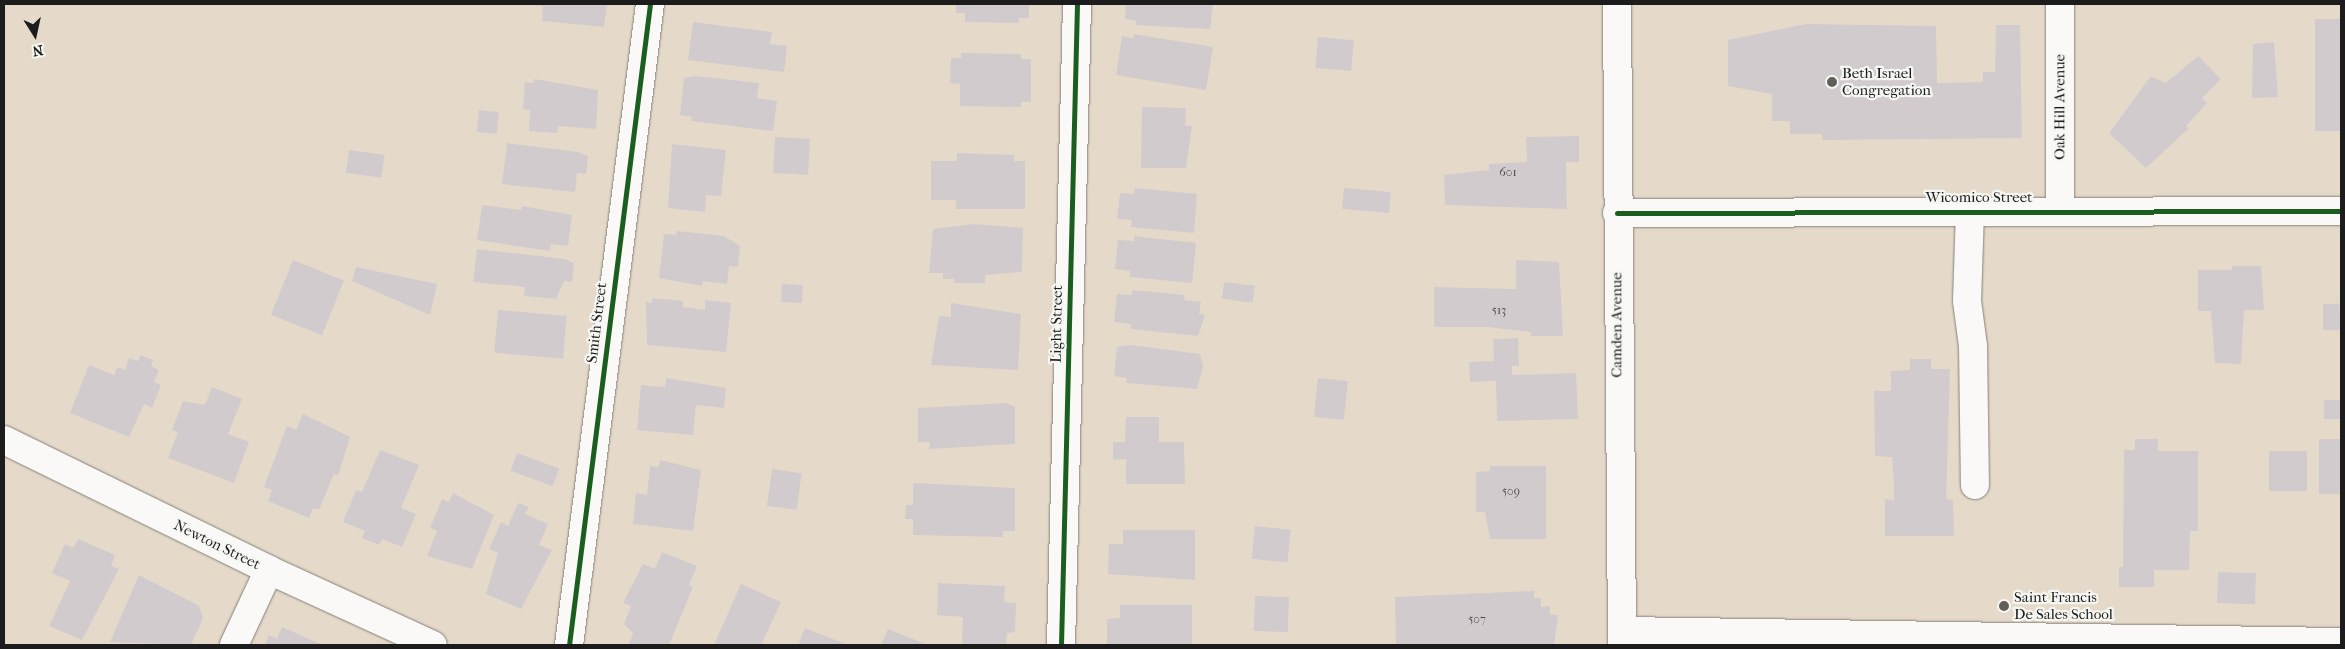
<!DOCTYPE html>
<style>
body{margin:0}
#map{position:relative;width:2345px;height:649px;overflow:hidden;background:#e5daca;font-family:"IM FELL French Canon",serif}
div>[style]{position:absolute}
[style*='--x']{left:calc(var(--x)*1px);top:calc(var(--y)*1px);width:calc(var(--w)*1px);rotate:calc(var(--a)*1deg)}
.building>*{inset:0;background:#d2cbce;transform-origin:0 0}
.roads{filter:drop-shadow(0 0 1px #868179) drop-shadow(0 0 1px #868179)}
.minor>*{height:28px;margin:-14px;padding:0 14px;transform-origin:14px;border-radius:14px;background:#fbf9f7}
.cycleway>*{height:5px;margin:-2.5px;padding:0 2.5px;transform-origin:2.5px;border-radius:2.5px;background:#1b5e20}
.dots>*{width:14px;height:14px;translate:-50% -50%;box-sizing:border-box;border:2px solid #f6f6f2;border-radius:50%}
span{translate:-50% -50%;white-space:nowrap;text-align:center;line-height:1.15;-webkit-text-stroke:4.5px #f6f6f2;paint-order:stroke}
.number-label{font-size:12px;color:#4a4848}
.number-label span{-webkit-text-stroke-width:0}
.poi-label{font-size:15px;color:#1c1c1c}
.left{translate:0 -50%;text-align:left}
.street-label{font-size:15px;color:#1c1c1c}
.frame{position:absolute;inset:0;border:5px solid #1c1c1c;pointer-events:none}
.north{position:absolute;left:10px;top:10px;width:50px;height:50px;-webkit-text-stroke:4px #f6f6f2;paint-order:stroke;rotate:170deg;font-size:14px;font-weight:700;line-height:20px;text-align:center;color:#1c1c1c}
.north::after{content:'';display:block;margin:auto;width:18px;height:22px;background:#1c1c1c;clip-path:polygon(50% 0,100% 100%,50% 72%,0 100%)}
</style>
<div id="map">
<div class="building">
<i style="clip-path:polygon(607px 4px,604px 27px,542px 21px,543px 6px,533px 5px)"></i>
<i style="clip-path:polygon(956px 4px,1029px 4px,1029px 18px,1019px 18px,1019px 23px,965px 22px,965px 13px,956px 13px)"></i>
<i style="clip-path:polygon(1126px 4px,1213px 4px,1210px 29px,1135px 25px,1136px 21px,1125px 19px)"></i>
<i style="left:2315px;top:19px;width:26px;height:112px"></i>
<i style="clip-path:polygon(693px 22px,772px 32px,770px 44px,787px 46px,784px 72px,688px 60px)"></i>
<i style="clip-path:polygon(1806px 24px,1936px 26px,1937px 83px,1983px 82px,1983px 72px,1995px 72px,1996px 25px,2020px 25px,2022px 138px,1822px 140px,1822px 134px,1790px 134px,1790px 121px,1772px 121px,1772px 94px,1728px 86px,1728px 40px)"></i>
<i style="clip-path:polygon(1134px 34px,1213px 47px,1206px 90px,1116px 75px,1122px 36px,1134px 38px)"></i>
<i style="left:1318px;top:37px;width:36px;height:31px;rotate:5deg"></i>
<i style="clip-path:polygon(2274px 42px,2278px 97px,2252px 98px,2253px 44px)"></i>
<i style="clip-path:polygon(961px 53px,1021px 54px,1021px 59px,1031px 59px,1031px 102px,1021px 102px,1021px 107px,960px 106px,960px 84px,950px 83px,951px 58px,961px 58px)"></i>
<i style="clip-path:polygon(2198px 56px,2221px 79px,2202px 98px,2207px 103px,2186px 126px,2189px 128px,2146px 168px,2109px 133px,2151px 76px,2166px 83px)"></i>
<i style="clip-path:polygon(696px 76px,759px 83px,757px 98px,777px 101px,773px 131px,691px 121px,692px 117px,680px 115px,684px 78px)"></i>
<i style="clip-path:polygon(534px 79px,598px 90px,596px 129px,558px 126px,557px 133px,529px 131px,530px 110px,523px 109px,525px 82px,534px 83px)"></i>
<i style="clip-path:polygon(1142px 107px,1186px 108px,1185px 126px,1192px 126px,1186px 168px,1141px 168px)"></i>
<i style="left:479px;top:110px;width:20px;height:22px;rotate:6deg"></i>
<i style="clip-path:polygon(1579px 136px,1579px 162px,1566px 162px,1567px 209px,1445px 205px,1444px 175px,1489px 170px,1489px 164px,1527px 162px,1526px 137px)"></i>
<i style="left:775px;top:137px;width:35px;height:36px;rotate:3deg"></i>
<i style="clip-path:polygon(507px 143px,578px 152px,588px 156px,586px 174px,577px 173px,575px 192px,502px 184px)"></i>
<i style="clip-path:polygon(672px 144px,726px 150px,721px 196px,706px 195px,705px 212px,668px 208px)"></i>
<i style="left:349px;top:150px;width:36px;height:23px;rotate:8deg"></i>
<i style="clip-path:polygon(957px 153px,1014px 155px,1014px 161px,1025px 161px,1025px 209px,956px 209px,956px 200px,931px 200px,931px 161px,957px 161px)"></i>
<i style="clip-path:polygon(1135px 188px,1197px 194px,1194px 233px,1131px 227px,1132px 220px,1117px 219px,1120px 193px,1134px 194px)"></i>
<i style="left:1344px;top:188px;width:47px;height:21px;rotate:5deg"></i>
<i style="clip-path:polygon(482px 205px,521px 210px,522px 206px,572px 215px,568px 246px,551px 244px,550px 251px,477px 240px)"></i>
<i style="clip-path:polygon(974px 224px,1023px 228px,1022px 272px,985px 275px,985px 283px,954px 283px,954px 279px,943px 279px,943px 273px,929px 273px,933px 229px)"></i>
<i style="clip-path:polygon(677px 231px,724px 236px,740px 246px,738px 267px,729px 266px,727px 284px,703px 281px,702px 286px,659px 278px,664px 234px,676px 235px)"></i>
<i style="clip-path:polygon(1134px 236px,1196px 243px,1192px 283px,1130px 277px,1130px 271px,1115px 269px,1118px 240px,1134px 241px)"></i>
<i style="clip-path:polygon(477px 249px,565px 259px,574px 263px,572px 282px,564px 281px,556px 299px,524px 296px,525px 287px,473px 282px)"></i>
<i style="left:293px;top:260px;width:55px;height:59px;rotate:22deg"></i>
<i style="clip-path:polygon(1516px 260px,1559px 262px,1563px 336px,1531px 336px,1531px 332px,1487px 327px,1434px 327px,1434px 287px,1516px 289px)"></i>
<i style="clip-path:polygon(2232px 266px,2261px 266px,2264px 310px,2244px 310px,2241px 364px,2215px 363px,2211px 311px,2198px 311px,2198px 270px,2232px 270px)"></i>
<i style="clip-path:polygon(356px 267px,437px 284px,430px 315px,352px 281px)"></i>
<i style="left:1224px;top:282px;width:31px;height:17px;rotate:7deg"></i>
<i style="left:782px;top:284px;width:21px;height:18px;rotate:3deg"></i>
<i style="clip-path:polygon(1132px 290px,1185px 295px,1184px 300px,1201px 302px,1199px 314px,1205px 315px,1198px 336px,1131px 329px,1131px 324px,1114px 322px,1117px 294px,1132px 295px)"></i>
<i style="clip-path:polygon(2339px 295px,2341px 330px,2323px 330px,2323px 304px,2339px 304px)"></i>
<i style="clip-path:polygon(652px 298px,683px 301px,683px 307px,705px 310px,705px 300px,731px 303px,726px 352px,647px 345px,646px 302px,652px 303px)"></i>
<i style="clip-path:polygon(951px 303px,1021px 314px,1018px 370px,931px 365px,939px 316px,951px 317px)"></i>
<i style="left:498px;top:310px;width:69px;height:43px;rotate:5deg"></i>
<i style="clip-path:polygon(1518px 338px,1519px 366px,1512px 366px,1512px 375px,1576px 373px,1578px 419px,1497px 421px,1496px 381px,1470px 382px,1469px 362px,1494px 361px,1493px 339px)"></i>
<i style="clip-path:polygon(1131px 345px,1200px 354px,1203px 367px,1197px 389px,1126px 383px,1127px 378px,1114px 376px,1117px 347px)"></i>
<i style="clip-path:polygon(141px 355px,153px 360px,151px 366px,159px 370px,154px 382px,161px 385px,152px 408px,144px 404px,129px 437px,70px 413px,89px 365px,114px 375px,117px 367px,125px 370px,129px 358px,138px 361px)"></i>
<i style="clip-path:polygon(1910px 359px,1931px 359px,1931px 369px,1950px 369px,1946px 499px,1953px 500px,1954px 536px,1885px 536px,1885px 499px,1894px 500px,1894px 482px,1892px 457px,1875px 456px,1874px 391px,1891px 391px,1891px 371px,1910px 370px)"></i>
<i style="clip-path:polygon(666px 378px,726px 388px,724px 408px,696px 405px,693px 435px,637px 430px,641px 385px,665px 387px)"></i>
<i style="left:1318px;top:378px;width:30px;height:39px;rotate:6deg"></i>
<i style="clip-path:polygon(212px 387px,242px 399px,228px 434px,249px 442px,234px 483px,168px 458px,178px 432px,172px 430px,183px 401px,205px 405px)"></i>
<i style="left:2324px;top:400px;width:17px;height:19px"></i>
<i style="clip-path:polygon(1006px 403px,1015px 407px,1015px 444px,929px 449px,930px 442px,918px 442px,918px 408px)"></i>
<i style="clip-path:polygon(303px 414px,350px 437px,338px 476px,334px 474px,319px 510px,313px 508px,309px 518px,268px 501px,272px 490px,264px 487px,287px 426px,296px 430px)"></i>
<i style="clip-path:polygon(1126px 417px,1159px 417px,1159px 442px,1184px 442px,1185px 484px,1126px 484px,1126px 459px,1113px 460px,1113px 442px,1125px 442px)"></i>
<i style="clip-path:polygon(2135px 439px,2158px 439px,2158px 451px,2198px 451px,2198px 531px,2190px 531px,2189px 570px,2154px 570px,2154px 587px,2119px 587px,2119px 567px,2123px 567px,2124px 450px,2135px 450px)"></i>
<i style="left:2319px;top:439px;width:22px;height:55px"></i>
<i style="clip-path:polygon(380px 450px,419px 465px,401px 508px,416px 514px,402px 547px,382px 539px,379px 545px,362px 538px,365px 531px,343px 522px,356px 490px,362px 492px)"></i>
<i style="left:2269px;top:451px;width:38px;height:40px"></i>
<i style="left:517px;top:453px;width:45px;height:19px;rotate:20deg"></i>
<i style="clip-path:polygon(660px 460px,701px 470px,693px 531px,633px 524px,636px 493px,647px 495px,650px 466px,659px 467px)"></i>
<i style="clip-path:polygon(1490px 466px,1546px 466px,1546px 539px,1490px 539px,1485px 512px,1476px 512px,1476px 472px,1490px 471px)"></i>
<i style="left:772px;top:469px;width:30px;height:37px;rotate:8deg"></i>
<i style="clip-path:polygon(913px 483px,1015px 488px,1015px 531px,1003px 531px,1003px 537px,913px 535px,913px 519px,905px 519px,906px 505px,913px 505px)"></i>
<i style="clip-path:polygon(453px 493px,494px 515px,472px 569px,427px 556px,437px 531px,430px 528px,442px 499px,449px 502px)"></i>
<i style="clip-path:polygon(518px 503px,529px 507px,525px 514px,548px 524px,539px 545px,552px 550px,521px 609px,486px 594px,498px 553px,489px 549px,501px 522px,508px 526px)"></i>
<i style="left:1255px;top:526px;width:36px;height:33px;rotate:6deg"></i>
<i style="clip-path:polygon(1123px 530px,1195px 530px,1195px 580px,1108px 574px,1109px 544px,1123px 544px)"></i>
<i style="clip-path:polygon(78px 539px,115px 555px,111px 566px,119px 569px,82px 640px,49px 626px,70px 581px,52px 573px,65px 544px,73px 548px)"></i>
<i style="clip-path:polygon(662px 552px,697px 566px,689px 585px,693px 587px,669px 645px,629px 645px,633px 633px,624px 624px,631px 606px,623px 603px,643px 564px,655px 569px)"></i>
<i style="left:2218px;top:572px;width:38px;height:31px;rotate:2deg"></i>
<i style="clip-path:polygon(139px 575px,199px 606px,203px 618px,191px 645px,110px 642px)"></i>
<i style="clip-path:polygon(938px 583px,1005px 586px,1004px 602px,1016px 603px,1015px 632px,1007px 633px,1006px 645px,962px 645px,963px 617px,937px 615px)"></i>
<i style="clip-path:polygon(741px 584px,781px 602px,761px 645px,714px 645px)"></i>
<i style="clip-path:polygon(1534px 591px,1534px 598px,1541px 598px,1541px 607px,1550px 606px,1550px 615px,1558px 615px,1554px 645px,1396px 645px,1395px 597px)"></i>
<i style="left:1255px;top:596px;width:34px;height:35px;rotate:2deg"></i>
<i style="clip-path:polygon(1120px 605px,1192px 605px,1192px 645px,1107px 645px,1107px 619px,1120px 618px)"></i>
<i style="clip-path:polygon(282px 627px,323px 645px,265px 645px,269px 635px,277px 639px)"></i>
<i style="clip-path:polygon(805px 628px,848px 645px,798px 645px)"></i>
<i style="clip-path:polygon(888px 629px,928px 645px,881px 645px)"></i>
</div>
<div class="roads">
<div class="minor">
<i style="--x:1617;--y:4;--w:641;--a:89.55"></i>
<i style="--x:2060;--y:210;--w:206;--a:-90"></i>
<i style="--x:1970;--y:211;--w:90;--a:91.9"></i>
<i style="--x:1967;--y:301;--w:45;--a:82.4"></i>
<i style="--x:1973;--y:346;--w:139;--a:89.2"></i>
<i style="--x:1617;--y:213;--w:724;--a:-0.16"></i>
<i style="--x:4;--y:440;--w:295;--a:26.1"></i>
<i style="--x:269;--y:570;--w:180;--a:24.6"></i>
<i style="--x:1622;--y:631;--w:719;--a:0.88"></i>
<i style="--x:234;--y:645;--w:83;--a:-65"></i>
<i style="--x:569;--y:645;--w:646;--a:-82.8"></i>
<i style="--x:1061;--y:645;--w:641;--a:-88.57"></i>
</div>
</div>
<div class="cycleway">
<i style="--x:1617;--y:213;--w:724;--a:-0.16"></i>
<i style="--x:569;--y:645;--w:646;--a:-82.8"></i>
<i style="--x:1061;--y:645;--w:641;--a:-88.57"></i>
</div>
<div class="dots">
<i style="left:1832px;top:82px;background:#625e59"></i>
<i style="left:2004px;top:606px;background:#625e59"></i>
</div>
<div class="number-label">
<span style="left:1508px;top:173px">601</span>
<span style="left:1499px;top:311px">513</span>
<span style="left:1511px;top:492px">509</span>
<span style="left:1477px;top:620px">507</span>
</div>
<div class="poi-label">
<span class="left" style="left:1842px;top:82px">Beth Israel<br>Congregation</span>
<span class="left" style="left:2014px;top:606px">Saint Francis<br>De Sales School</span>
</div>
<div class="street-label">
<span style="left:2060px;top:107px;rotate:-90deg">Oak Hill Avenue</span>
<span style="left:1979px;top:198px">Wicomico Street</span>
<span style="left:597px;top:323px;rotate:-83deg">Smith Street</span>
<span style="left:1057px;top:324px;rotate:-89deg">Light Street</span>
<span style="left:1617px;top:325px;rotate:-90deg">Camden Avenue</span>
<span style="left:217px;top:545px;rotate:26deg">Newton Street</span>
</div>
<div class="frame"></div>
<div class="north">N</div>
</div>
